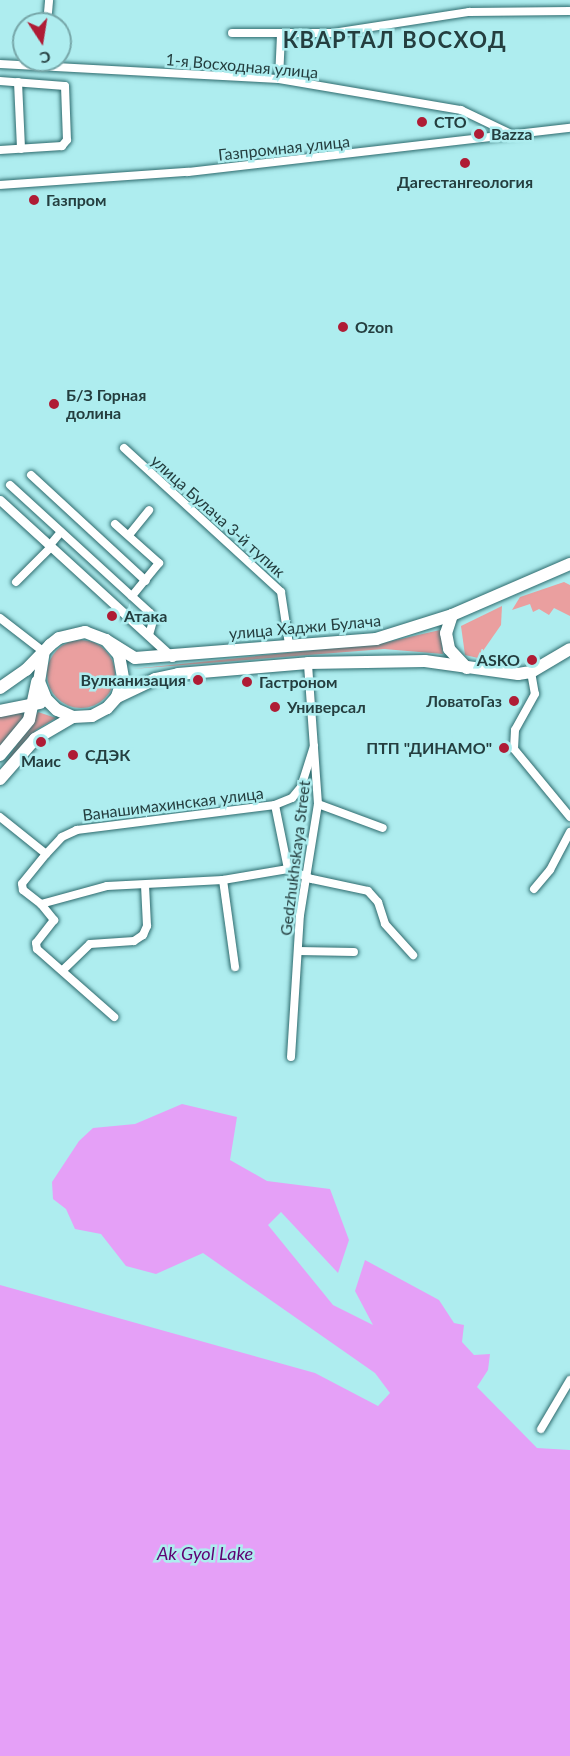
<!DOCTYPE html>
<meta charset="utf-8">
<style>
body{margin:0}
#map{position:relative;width:570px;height:1756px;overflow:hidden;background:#aeedef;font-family:Lato,sans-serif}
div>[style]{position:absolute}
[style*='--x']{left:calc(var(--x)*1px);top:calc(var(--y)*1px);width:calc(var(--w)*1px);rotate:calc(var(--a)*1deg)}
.green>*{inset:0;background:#ea9f9f}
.round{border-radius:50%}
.water>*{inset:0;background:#e5a0f7}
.roads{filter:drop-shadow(0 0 2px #2d6a6d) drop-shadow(0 0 2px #2d6a6d)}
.minor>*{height:8px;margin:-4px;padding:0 4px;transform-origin:4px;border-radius:4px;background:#fff}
.tertiary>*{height:9px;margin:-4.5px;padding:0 4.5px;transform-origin:4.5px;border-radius:4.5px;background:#fff}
.primary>*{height:12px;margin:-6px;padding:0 6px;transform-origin:6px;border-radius:6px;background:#fff}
.dots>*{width:16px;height:16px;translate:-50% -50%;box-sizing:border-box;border:3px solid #aeedef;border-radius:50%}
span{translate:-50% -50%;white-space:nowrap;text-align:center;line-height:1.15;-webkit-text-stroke:5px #aeedef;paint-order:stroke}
.street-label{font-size:16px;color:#243e3f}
.poi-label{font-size:16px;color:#243e3f;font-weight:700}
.left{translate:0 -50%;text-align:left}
.right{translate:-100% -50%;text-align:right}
.water-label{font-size:18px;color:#5f0172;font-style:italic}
.district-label{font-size:22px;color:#243e3f;font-weight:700;letter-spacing:1.5px}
.north{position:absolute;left:12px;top:12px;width:60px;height:60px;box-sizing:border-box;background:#aeedef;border:2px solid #77a7a9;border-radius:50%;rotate:168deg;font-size:16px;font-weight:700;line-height:24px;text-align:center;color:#243e3f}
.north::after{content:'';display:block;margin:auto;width:21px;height:27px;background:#af1c35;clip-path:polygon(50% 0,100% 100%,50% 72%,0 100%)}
</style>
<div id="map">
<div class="green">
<i style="clip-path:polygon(564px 582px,570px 585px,570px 616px,554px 608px,549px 615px,539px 609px,533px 612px,530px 604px,512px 610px,520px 597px)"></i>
<i style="clip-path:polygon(502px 606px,501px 625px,478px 658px,465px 655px,461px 626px)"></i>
<i style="clip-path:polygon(440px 630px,443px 654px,384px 649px,132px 669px,383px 643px)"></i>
<i class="round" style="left:47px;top:640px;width:68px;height:68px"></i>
<i style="clip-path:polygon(14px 712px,27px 712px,0 749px,0 717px)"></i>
<i style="clip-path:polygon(38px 712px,56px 718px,36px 730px,0 771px)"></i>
</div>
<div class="water">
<i style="clip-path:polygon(182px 1104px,237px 1117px,230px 1160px,267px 1181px,330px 1189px,349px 1240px,338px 1273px,281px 1212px,268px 1225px,333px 1305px,373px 1325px,355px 1291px,365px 1260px,439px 1300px,454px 1323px,464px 1325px,462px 1342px,474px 1355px,490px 1354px,488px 1370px,477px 1387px,537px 1448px,570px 1450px,570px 1756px,0 1756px,0 1285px,315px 1373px,378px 1406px,390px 1393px,375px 1373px,203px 1253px,156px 1274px,126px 1266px,101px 1234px,75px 1229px,66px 1209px,53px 1199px,52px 1182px,79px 1141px,93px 1128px,135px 1124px)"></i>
</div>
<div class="roads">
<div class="minor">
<i style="--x:47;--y:24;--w:24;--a:-85"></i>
<i style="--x:232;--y:33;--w:101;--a:0"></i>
<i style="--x:333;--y:33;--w:138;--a:-8.8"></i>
<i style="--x:469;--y:12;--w:101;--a:-0.6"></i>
<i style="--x:0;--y:64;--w:279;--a:3.1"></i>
<i style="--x:279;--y:79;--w:185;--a:9.7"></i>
<i style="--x:461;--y:110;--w:53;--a:25.6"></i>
<i style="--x:279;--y:79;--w:44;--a:-87.4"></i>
<i style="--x:0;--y:81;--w:65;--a:4.4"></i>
<i style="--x:65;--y:86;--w:54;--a:87.9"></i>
<i style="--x:67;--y:140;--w:8;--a:130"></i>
<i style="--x:62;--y:146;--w:62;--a:176.3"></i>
<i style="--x:18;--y:82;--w:67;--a:87.4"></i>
<i style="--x:0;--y:185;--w:188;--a:-4"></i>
<i style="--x:188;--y:172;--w:385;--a:-6.6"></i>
<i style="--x:124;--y:448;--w:213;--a:42.5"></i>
<i style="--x:281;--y:592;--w:53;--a:81.3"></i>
<i style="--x:31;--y:475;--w:156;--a:42.7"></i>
<i style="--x:10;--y:485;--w:190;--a:42.4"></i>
<i style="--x:150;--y:613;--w:9;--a:69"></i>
<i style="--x:153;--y:621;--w:15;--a:106"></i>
<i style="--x:115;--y:524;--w:59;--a:41.6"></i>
<i style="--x:159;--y:563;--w:43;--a:129.3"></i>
<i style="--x:129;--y:535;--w:32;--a:-51"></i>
<i style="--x:50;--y:545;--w:17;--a:-50"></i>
<i style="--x:16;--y:582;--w:49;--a:-45"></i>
<i style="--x:0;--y:618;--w:56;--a:37.7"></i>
<i style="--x:531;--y:672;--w:22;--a:80"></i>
<i style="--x:535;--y:694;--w:41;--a:119.1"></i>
<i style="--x:515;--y:730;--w:19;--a:93"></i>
<i style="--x:514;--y:749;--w:88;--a:50.5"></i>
<i style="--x:314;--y:746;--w:43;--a:107.6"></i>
<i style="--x:301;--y:787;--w:14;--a:129"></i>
<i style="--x:292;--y:798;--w:18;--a:158"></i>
<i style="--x:275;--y:805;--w:200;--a:172.8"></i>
<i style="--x:77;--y:830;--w:17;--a:155"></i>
<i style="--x:62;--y:837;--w:23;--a:133"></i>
<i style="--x:46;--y:854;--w:38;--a:129"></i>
<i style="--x:22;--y:884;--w:6;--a:81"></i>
<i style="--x:23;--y:890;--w:23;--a:38"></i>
<i style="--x:41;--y:904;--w:68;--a:-15.3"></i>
<i style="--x:107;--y:886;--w:116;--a:-3"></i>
<i style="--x:223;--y:880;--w:66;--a:-9.6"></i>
<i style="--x:288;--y:869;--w:26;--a:23"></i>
<i style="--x:312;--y:879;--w:57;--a:12.1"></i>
<i style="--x:368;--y:891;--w:15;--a:48"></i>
<i style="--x:378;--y:902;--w:23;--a:72"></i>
<i style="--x:385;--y:924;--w:42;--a:47.9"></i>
<i style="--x:318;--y:804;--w:69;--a:20.3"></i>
<i style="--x:275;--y:805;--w:65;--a:78.5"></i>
<i style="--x:0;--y:817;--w:59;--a:38.8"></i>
<i style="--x:223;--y:880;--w:88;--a:82.1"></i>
<i style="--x:534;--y:889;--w:25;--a:-50"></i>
<i style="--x:550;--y:870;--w:43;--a:-62.2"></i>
<i style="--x:41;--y:904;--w:21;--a:51"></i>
<i style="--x:54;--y:920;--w:29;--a:128"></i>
<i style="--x:36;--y:943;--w:6;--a:81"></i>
<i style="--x:37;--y:949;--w:103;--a:41.4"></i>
<i style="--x:298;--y:951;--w:56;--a:1"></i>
<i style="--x:63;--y:970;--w:37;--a:-44"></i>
<i style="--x:90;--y:944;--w:44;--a:-3.9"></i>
<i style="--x:134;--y:941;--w:11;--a:-34"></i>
<i style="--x:143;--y:935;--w:10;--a:-66"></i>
<i style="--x:147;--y:926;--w:41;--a:-92.8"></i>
<i style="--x:291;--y:1057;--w:142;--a:-86.4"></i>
<i style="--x:300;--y:915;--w:112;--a:-80.8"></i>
<i style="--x:318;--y:804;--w:141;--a:-94.1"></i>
<i style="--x:541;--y:1429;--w:57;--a:-59.4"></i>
</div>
<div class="tertiary">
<i style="--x:0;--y:500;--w:233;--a:42.4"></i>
</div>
<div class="primary">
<i style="--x:452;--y:615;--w:19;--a:108"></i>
<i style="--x:446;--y:633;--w:16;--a:79"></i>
<i style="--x:449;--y:649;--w:26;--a:47"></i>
<i style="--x:106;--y:640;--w:34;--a:32"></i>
<i style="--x:135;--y:658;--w:242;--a:-4.5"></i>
<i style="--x:376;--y:639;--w:80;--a:-17.5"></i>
<i style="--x:452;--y:615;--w:129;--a:-23.4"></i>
<i style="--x:0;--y:688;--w:32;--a:-35"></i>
<i style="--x:26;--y:670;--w:35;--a:-46"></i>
<i style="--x:50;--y:645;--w:11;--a:-38"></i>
<i style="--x:59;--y:638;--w:27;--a:-13"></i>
<i style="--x:85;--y:632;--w:22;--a:21"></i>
<i style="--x:106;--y:640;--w:20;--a:49"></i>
<i style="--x:119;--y:655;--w:23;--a:80"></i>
<i style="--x:123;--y:678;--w:20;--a:108"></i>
<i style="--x:117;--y:697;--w:15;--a:132"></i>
<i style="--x:107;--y:708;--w:17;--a:152"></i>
<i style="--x:92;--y:716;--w:19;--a:177"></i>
<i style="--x:73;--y:717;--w:17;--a:-156"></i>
<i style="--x:57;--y:710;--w:16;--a:-135"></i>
<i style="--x:46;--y:699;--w:18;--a:-112"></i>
<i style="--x:39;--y:682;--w:30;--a:-81"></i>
<i style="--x:117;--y:697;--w:42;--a:-25.3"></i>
<i style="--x:155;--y:679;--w:24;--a:-12"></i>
<i style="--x:178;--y:674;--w:130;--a:-4.8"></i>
<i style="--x:308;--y:663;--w:117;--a:-1"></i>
<i style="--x:425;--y:661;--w:94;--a:8"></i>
<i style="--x:518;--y:674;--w:13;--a:-9"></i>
<i style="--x:531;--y:672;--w:45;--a:-30.5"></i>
<i style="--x:0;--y:711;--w:41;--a:-11.3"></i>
<i style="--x:0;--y:755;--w:45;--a:-50.4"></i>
<i style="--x:29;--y:720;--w:39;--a:-78"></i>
<i style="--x:0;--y:779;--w:53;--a:-48.8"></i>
<i style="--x:35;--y:739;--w:44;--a:-30.1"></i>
</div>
</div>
<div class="dots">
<i style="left:422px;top:122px;background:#af1c35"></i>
<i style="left:479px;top:134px;background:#af1c35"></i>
<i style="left:465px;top:163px;background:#af1c35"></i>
<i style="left:34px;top:200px;background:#af1c35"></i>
<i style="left:343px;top:327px;background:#af1c35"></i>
<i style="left:54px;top:404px;background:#af1c35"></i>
<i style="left:112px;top:616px;background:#af1c35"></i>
<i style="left:532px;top:660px;background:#af1c35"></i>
<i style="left:198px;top:680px;background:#af1c35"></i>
<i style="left:247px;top:682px;background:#af1c35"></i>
<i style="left:514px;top:701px;background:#af1c35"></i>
<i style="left:275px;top:707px;background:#af1c35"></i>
<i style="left:41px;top:742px;background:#af1c35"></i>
<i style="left:504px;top:748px;background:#af1c35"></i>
<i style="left:73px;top:755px;background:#af1c35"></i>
</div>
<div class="street-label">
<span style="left:242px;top:66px;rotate:5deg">1-я Восходная улица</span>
<span style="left:284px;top:148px;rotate:-6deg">Газпромная улица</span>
<span style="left:218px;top:516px;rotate:42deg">улица Булача 3-й тупик</span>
<span style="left:305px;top:627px;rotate:-5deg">улица Хаджи Булача</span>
<span style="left:173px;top:804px;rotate:-7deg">Ванашимахинская улица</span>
<span style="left:295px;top:858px;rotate:-83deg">Gedzhukhskaya Street</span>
</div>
<div class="poi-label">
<span class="left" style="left:434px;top:122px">СТО</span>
<span class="left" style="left:491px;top:134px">Bazza</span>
<span style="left:465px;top:182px">Дагестангеология</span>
<span class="left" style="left:46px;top:200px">Газпром</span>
<span class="left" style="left:355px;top:327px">Ozon</span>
<span class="left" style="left:66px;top:404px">Б/З Горная<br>долина</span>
<span class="left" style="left:124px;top:616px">Атака</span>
<span class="right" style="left:520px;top:660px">ASKO</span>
<span class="right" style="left:186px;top:680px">Вулканизация</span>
<span class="left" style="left:259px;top:682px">Гастроном</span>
<span class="right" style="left:502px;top:701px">ЛоватоГаз</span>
<span class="left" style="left:287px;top:707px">Универсал</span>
<span class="right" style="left:492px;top:748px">ПТП "ДИНАМО"</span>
<span class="left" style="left:85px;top:755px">СДЭК</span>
<span style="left:41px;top:761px">Маис</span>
</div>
<div class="water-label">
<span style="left:205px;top:1553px">Ak Gyol Lake</span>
</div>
<div class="district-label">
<span style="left:395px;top:40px">КВАРТАЛ ВОСХОД</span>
</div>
<div class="north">С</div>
</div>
